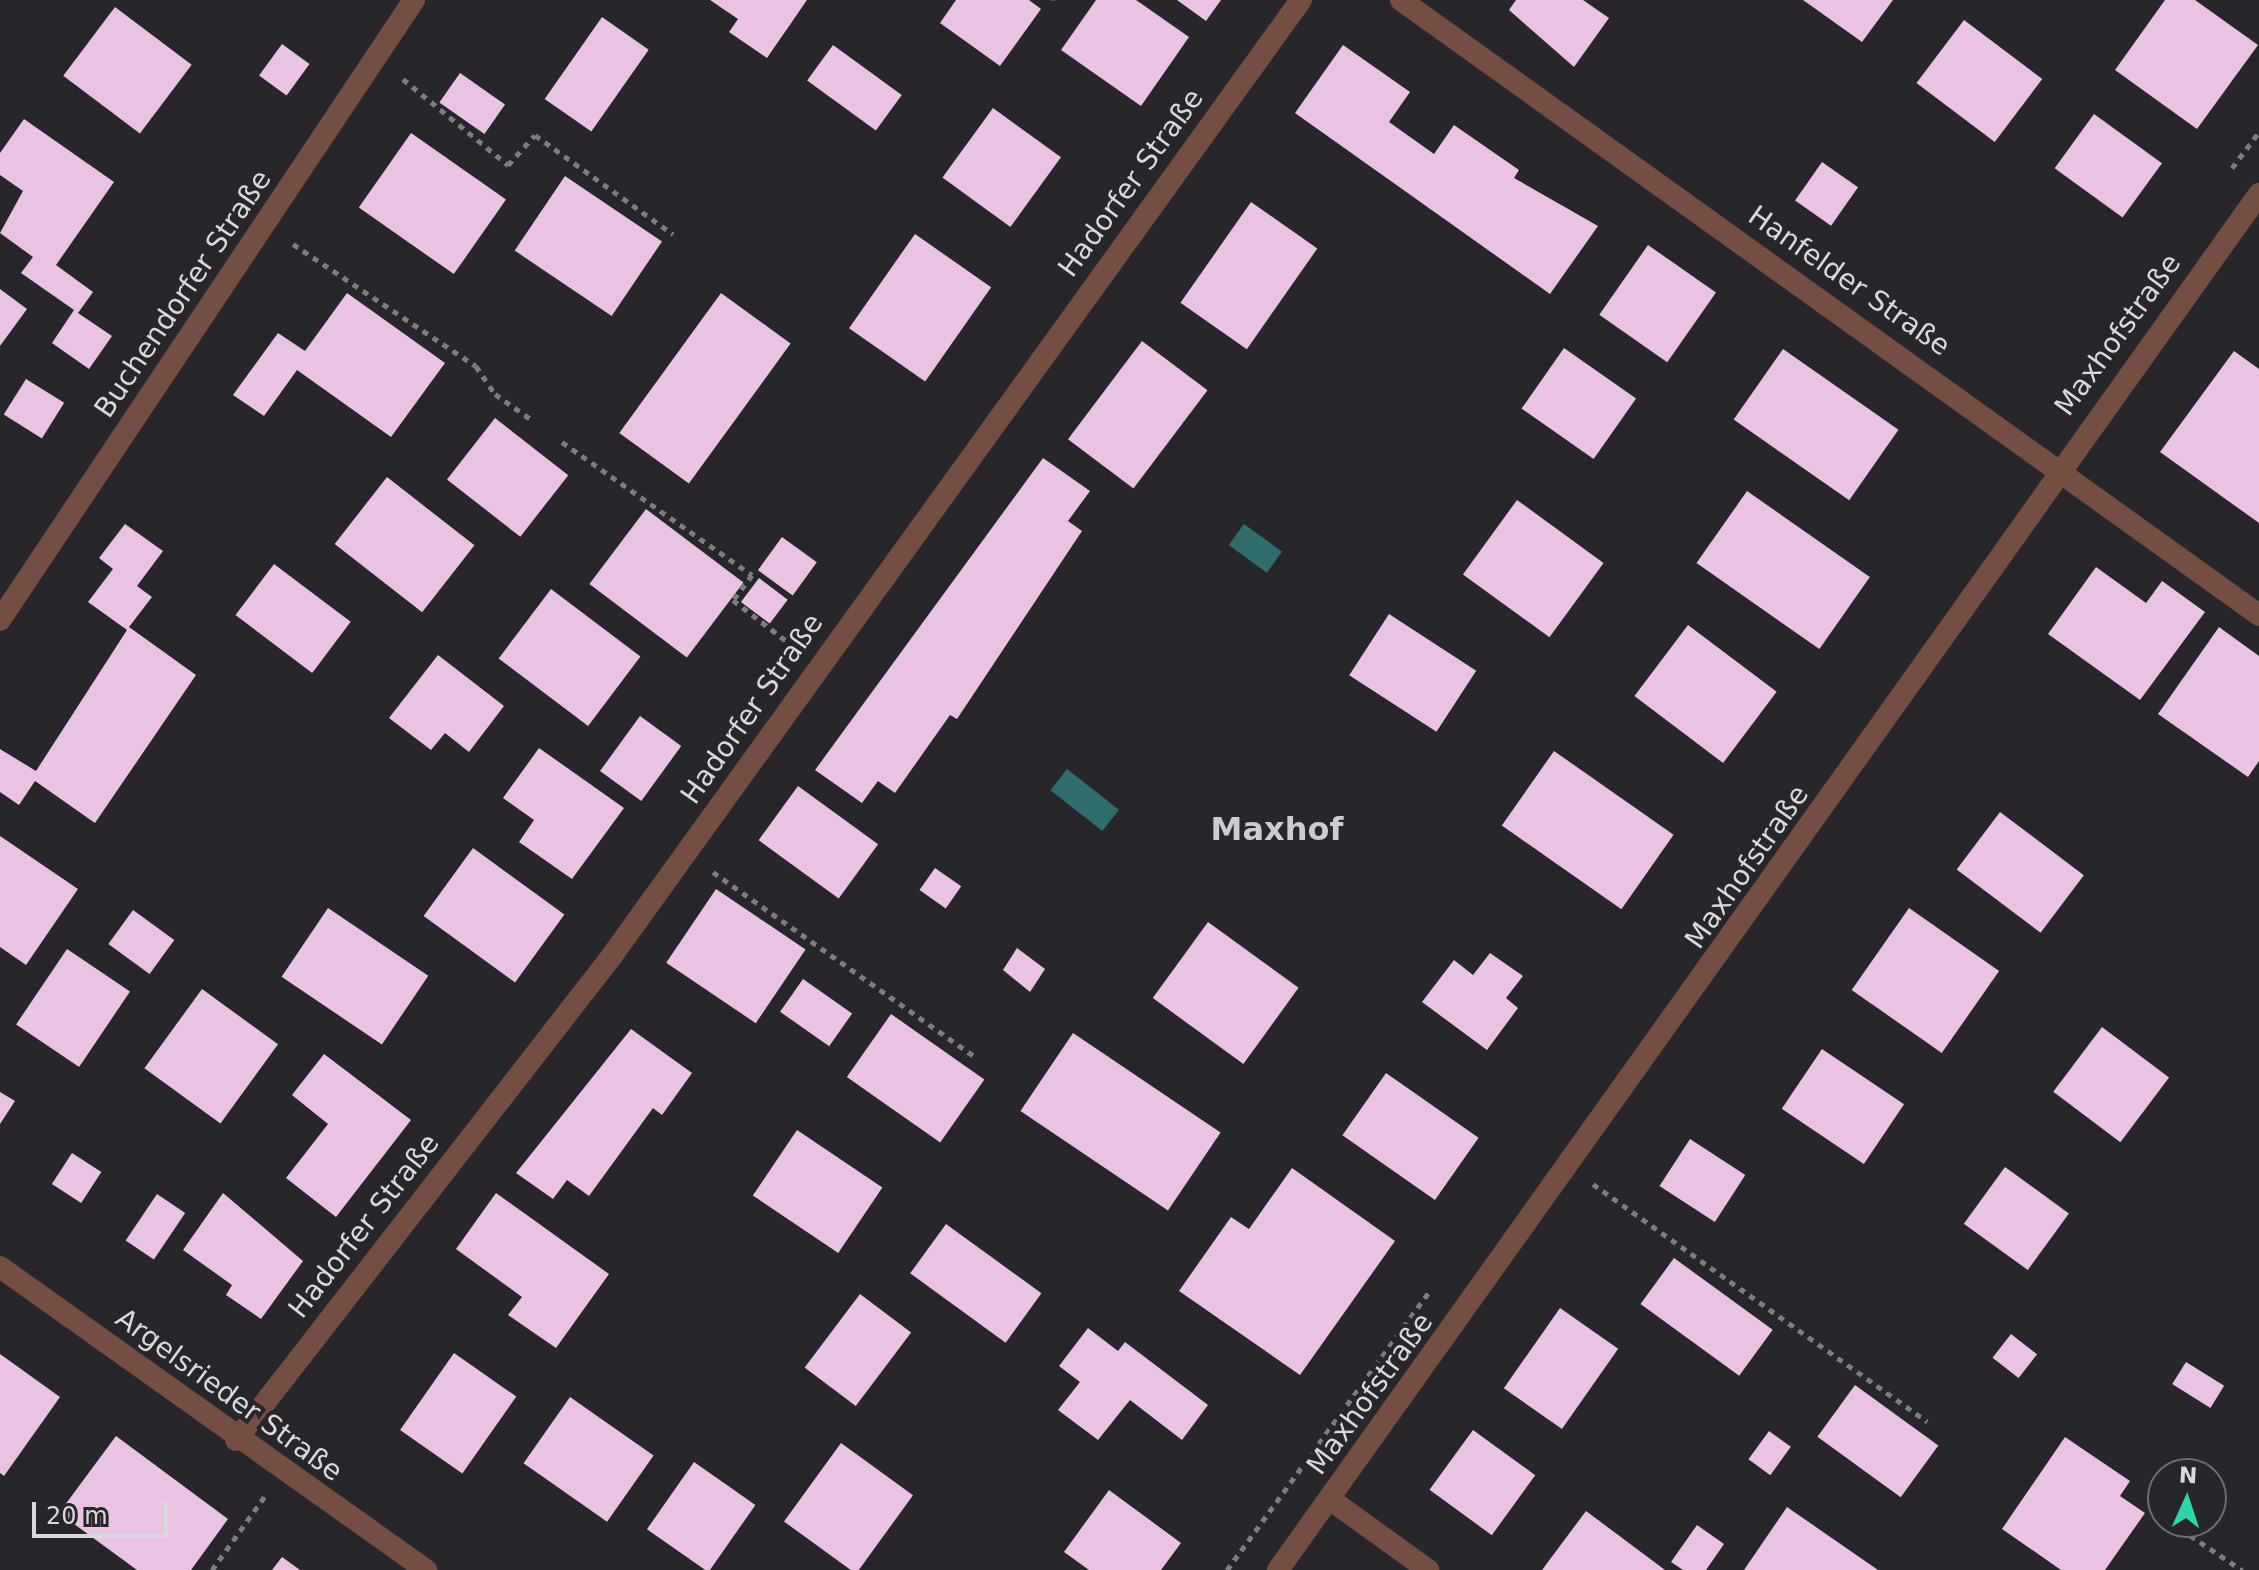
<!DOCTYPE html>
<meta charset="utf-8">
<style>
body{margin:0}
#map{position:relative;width:2259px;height:1570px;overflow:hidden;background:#26262b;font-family:"DejaVu Sans",sans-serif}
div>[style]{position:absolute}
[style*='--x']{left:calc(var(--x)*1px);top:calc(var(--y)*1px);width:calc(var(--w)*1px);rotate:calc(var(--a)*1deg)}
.water>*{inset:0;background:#306c6c;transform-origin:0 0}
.building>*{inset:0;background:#eac3e4;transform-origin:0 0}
.path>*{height:5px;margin-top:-2.5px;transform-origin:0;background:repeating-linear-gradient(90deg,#7d7d81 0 6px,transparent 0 12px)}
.minor>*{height:22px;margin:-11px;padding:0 11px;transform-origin:11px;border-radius:11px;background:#744e43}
span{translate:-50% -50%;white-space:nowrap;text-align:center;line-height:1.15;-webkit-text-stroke:8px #26262b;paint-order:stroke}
.street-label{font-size:28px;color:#d9d9dc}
.quarter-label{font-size:32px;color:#cbcbd2;font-weight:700}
.north{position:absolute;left:2147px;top:1458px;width:80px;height:80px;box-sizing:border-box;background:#26262b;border:2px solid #6e6e72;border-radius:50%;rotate:3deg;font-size:22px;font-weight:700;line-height:32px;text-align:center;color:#d9d9dc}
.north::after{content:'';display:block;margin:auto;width:28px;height:36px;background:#2cd5ab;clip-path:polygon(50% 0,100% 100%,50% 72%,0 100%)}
.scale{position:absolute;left:32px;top:1502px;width:136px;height:36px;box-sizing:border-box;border:4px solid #d9d9dc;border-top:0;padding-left:10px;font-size:24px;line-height:28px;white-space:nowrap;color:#d9d9dc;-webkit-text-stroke:6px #26262b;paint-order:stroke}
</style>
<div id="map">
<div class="water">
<i style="left:1244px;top:524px;width:47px;height:26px;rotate:36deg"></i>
<i style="left:1067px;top:769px;width:66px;height:27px;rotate:38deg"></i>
</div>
<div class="building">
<i style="clip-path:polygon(710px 0,807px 0,767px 58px,729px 32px,738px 19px)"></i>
<i style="clip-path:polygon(956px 0,1029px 0,1041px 9px,1000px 66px,940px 23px)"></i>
<i style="clip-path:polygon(1096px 0,1136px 0,1189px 37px,1141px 106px,1061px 50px)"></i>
<i style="clip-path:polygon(1177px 0,1221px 0,1206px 21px)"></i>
<i style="clip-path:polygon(1516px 0,1583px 0,1609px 18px,1574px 67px,1509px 10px)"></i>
<i style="clip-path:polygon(1803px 0,1893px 0,1862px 42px)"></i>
<i style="clip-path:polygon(2165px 0,2195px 0,2258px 45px,2197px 129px,2115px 70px)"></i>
<i style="left:115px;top:7px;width:96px;height:86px;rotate:37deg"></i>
<i style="left:602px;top:17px;width:57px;height:100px;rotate:35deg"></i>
<i style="left:1964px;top:20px;width:98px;height:79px;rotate:37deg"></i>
<i style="left:282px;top:44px;width:34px;height:39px;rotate:36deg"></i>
<i style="left:833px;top:45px;width:85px;height:44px;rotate:36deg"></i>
<i style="clip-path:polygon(1343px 45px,1410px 92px,1389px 122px,1434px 154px,1454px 125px,1519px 170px,1514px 178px,1598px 226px,1550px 294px,1295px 113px)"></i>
<i style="left:460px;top:73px;width:55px;height:36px;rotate:35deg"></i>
<i style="left:993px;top:108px;width:84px;height:86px;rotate:36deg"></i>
<i style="left:2094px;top:114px;width:84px;height:67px;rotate:36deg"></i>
<i style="clip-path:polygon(24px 119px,114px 182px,56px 265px,93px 292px,78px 313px,112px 336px,89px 369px,52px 343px,74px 310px,21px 273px,33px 257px,0 233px,23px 191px,0 175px,0 153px)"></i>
<i style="left:411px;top:133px;width:116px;height:91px;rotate:35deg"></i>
<i style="left:1822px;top:162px;width:44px;height:47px;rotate:35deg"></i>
<i style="left:565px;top:176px;width:117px;height:90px;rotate:34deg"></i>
<i style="left:1251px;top:202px;width:81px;height:123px;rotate:35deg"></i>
<i style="left:915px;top:234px;width:93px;height:115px;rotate:35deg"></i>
<i style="left:1648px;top:245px;width:83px;height:85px;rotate:35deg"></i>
<i style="clip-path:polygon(0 289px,27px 309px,0 346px)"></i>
<i style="clip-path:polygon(347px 293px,445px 363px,391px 437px,297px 370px,264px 416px,233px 395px,278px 333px,305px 351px)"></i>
<i style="left:721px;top:293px;width:86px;height:173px;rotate:36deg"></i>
<i style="left:1142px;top:341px;width:82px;height:123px;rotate:37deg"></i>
<i style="left:1564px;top:348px;width:88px;height:74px;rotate:35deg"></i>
<i style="left:1783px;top:349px;width:141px;height:86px;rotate:35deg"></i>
<i style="clip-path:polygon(2234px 351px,2259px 369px,2259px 523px,2160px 452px)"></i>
<i style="left:26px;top:379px;width:45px;height:42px;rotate:32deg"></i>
<i style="left:495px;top:418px;width:93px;height:78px;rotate:38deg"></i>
<i style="clip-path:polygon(1043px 458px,1090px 491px,1068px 521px,1082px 531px,957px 719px,950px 715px,895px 793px,878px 781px,862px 803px,815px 770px)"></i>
<i style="left:387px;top:477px;width:111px;height:85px;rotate:38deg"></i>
<i style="left:1747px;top:491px;width:150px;height:88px;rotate:35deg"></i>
<i style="left:1517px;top:500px;width:107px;height:92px;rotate:36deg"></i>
<i style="left:646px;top:509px;width:122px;height:94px;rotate:37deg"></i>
<i style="clip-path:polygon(125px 524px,163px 551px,137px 586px,152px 597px,129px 627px,196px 675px,95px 823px,35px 781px,19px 805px,0 792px,0 749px,36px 771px,127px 630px,88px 602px,113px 569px,99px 558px)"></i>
<i style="left:782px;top:537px;width:43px;height:41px;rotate:36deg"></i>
<i style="left:274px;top:564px;width:96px;height:64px;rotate:37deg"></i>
<i style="clip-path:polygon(2096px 567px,2146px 603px,2162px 581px,2205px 612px,2140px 700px,2048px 634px)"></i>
<i style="left:759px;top:578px;width:36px;height:30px;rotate:37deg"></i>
<i style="left:551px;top:589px;width:112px;height:87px;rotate:37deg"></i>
<i style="left:1389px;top:614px;width:104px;height:73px;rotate:33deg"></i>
<i style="left:1688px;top:625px;width:111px;height:89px;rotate:37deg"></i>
<i style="clip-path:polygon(2219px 627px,2259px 656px,2259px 761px,2248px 777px,2158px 714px)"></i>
<i style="clip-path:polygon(438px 655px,504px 706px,469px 752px,445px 733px,431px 750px,389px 718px)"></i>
<i style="left:640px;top:716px;width:51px;height:68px;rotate:36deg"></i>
<i style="clip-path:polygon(539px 748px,624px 808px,572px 879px,519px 842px,534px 820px,503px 798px)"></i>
<i style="left:1554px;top:751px;width:146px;height:91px;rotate:35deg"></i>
<i style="left:798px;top:786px;width:99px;height:67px;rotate:36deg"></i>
<i style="left:2000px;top:812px;width:105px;height:72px;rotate:37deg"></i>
<i style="clip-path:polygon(0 836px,78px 889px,26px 965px,0 947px)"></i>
<i style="left:473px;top:848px;width:113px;height:84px;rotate:36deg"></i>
<i style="left:935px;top:868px;width:32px;height:27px;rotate:35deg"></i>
<i style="left:716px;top:889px;width:108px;height:89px;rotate:34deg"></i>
<i style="left:328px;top:908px;width:121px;height:83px;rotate:34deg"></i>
<i style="left:1909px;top:908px;width:110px;height:100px;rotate:35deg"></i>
<i style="left:133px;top:910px;width:51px;height:42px;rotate:36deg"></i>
<i style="left:1208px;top:922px;width:112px;height:94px;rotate:36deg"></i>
<i style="clip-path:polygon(1017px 948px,1045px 969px,1030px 992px,1003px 970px)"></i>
<i style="left:67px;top:949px;width:76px;height:91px;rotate:34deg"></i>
<i style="clip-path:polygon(1490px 953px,1523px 976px,1506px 998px,1518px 1008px,1487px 1050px,1422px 1002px,1454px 960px,1473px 975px)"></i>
<i style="left:803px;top:979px;width:60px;height:40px;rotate:35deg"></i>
<i style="left:202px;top:989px;width:94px;height:98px;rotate:36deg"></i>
<i style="left:891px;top:1014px;width:114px;height:77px;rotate:35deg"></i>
<i style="left:2102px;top:1027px;width:84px;height:81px;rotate:37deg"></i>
<i style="clip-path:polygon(631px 1029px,692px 1073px,662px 1115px,653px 1108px,589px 1196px,567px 1180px,553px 1199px,516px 1173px)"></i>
<i style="left:1073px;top:1033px;width:178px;height:94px;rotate:34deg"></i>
<i style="left:1822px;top:1049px;width:99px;height:72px;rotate:34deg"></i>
<i style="clip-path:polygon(324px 1054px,411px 1120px,336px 1217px,286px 1178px,328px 1124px,292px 1095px)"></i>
<i style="left:1386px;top:1073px;width:113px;height:76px;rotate:35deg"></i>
<i style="clip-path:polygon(0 1092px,15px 1101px,0 1124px)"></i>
<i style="left:797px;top:1130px;width:103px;height:79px;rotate:34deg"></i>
<i style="left:1690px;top:1139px;width:66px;height:56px;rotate:33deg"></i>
<i style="left:72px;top:1153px;width:35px;height:37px;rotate:33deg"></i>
<i style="left:2005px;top:1167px;width:79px;height:70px;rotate:36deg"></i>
<i style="clip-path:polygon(1292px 1168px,1395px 1241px,1300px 1375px,1179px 1291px,1231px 1217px,1249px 1229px)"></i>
<i style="clip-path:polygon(223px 1193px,303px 1261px,261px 1319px,226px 1295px,232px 1285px,183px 1250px)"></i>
<i style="clip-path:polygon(496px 1193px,609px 1274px,556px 1348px,508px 1315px,522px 1297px,456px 1249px)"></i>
<i style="left:157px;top:1194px;width:34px;height:56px;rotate:34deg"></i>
<i style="left:946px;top:1224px;width:118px;height:61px;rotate:36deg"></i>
<i style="left:1674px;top:1258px;width:122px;height:57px;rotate:36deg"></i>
<i style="left:860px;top:1294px;width:64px;height:92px;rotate:37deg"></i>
<i style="left:1560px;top:1308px;width:71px;height:98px;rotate:35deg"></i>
<i style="clip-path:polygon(1088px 1328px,1118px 1351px,1125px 1342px,1208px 1405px,1182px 1440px,1130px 1400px,1098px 1440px,1058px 1410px,1080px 1382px,1059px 1366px)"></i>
<i style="left:2011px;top:1334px;width:33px;height:30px;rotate:38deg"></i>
<i style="left:454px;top:1353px;width:76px;height:94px;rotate:35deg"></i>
<i style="clip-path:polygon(0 1354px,60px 1397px,4px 1476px,0 1473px)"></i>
<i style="left:2186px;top:1362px;width:45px;height:26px;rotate:32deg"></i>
<i style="left:1855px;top:1385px;width:103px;height:64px;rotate:36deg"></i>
<i style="left:570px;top:1397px;width:102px;height:81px;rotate:35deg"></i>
<i style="left:1473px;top:1430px;width:77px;height:74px;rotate:36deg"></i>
<i style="left:1769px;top:1431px;width:27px;height:35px;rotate:36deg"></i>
<i style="clip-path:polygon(116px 1436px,228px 1519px,191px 1570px,137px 1570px,59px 1513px)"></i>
<i style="clip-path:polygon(2065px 1437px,2130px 1481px,2120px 1496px,2145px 1513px,2105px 1570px,2061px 1570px,2002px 1529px)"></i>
<i style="left:841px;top:1443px;width:89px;height:97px;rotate:36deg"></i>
<i style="left:694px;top:1462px;width:75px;height:82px;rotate:35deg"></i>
<i style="clip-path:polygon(1109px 1490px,1181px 1543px,1161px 1570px,1089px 1570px,1064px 1552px)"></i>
<i style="clip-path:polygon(1787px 1507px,1878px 1570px,1744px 1570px)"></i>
<i style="clip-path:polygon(1586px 1511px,1665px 1570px,1542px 1570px)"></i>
<i style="clip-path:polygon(1697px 1525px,1724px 1544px,1706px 1570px,1683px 1570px,1671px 1562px)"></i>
<i style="clip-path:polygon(282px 1557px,300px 1570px,272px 1570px)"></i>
</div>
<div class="path">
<i style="--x:1053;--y:1;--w:1;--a:-90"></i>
<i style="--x:403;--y:79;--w:136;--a:39.3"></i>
<i style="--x:508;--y:165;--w:40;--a:-48"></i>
<i style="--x:535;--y:135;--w:170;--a:35.7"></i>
<i style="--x:2232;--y:168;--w:45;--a:-53.1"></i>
<i style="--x:293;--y:244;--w:220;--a:33.7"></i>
<i style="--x:476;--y:366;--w:34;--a:56"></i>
<i style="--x:495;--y:394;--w:45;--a:35.1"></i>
<i style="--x:562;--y:442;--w:232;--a:35"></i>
<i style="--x:752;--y:575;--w:31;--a:127"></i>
<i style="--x:733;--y:600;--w:76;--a:37.5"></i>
<i style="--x:713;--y:872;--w:319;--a:35.2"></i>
<i style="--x:1593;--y:1184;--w:410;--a:35.4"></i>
<i style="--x:2170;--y:1522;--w:87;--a:33.7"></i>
<i style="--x:212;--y:1570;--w:91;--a:-54.4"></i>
<i style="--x:1227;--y:1570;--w:347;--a:-54"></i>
</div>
<div class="minor">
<i style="--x:1401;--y:0;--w:1056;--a:35.63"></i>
<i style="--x:0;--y:620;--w:746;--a:-56.27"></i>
<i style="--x:0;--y:1267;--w:523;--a:35.42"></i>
<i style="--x:236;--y:1440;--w:611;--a:-52.17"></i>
<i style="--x:611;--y:957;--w:1180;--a:-54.21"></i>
<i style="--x:1331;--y:1500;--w:120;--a:35.8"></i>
<i style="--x:1278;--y:1570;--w:1690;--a:-54.51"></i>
</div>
<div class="street-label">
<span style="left:1131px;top:183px;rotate:-54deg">Hadorfer Straße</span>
<span style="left:1849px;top:281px;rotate:35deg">Hanfelder Straße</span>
<span style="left:183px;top:294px;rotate:-56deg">Buchendorfer Straße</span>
<span style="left:2118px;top:335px;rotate:-54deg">Maxhofstraße</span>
<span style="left:752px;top:709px;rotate:-55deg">Hadorfer Straße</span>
<span style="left:1747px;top:867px;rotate:-55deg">Maxhofstraße</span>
<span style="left:364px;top:1226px;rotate:-52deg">Hadorfer Straße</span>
<span style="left:1370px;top:1394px;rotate:-54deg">Maxhofstraße</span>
<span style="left:229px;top:1395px;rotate:36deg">Argelsrieder Straße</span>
</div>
<div class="quarter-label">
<span style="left:1277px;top:829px">Maxhof</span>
</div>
<div class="north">N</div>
<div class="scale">20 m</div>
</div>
